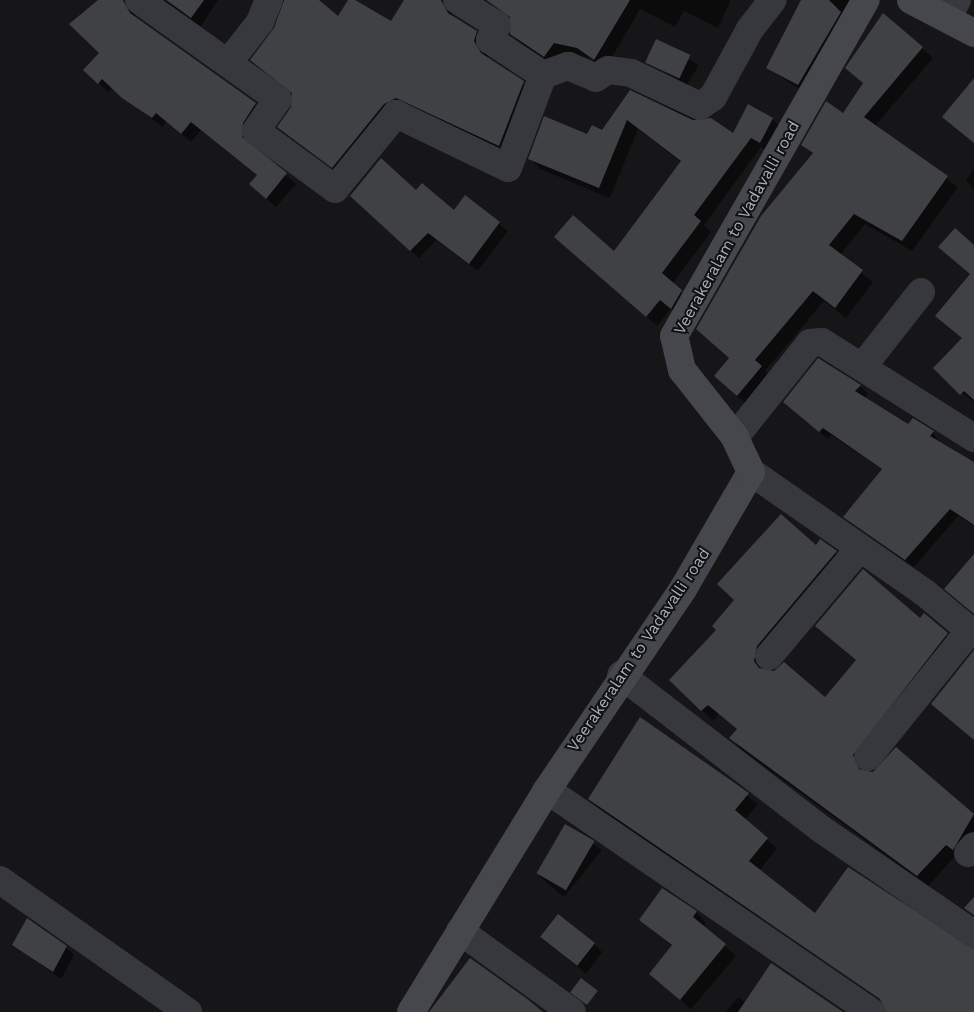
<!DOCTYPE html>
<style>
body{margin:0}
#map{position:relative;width:974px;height:1012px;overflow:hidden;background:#161618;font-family:"Work Sans",sans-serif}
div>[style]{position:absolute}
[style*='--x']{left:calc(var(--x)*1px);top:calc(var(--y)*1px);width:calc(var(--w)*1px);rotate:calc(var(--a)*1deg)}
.shadow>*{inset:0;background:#0007;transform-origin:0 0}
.building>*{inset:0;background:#404145;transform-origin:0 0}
.street>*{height:28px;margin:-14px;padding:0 14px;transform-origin:14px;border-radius:14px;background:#37383d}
.secondary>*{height:28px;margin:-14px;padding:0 14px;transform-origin:14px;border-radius:14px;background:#45474d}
span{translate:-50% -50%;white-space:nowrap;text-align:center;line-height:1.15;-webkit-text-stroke:4px #111113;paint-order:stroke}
.street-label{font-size:16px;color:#a8adb8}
</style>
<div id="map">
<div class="shadow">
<i style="clip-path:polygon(100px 0,136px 0,132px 9px,137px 19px,265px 113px,251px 146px,296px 184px,276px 207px,260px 193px,258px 176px,201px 130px,191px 142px,166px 122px,162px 127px,113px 87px,108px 92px,85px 70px,101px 53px,71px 24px,84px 10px,89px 14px)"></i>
<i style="clip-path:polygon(161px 0,218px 0,201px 26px)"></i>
<i style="clip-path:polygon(283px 0,317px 0,339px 18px,352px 0,392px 23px,405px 0,457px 0,452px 15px,486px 42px,488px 59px,533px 92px,510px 156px,407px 108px,343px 177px,279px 127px,292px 108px,293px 95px,252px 60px,275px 29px)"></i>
<i style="clip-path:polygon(482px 0,731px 0,718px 28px,684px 11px,675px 27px,640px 9px,605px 69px,589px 58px,564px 52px,555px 66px,522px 44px,511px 34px,510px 17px)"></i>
<i style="clip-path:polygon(803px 0,850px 0,808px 95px,768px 68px)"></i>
<i style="left:657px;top:41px;width:48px;height:23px;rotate:30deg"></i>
<i style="clip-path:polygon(922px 48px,933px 58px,875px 126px,958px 187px,912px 251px,865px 224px,840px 255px,873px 282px,846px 318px,824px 301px,765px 371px,772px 377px,748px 406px,715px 376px,730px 359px,697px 329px,813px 154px,803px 144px)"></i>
<i style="clip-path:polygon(630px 91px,734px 135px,772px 119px,782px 129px,770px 152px,761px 147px,704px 225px,711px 232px,672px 284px,692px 302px,682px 318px,671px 309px,657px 326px,556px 237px,615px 253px,681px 162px,638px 129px,610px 198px,540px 169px,530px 158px,602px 132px)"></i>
<i style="clip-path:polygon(974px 169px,974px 189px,966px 180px)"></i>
<i style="clip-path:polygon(416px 192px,454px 212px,465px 197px,508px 231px,478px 271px,436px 240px,419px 258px,359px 204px)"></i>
<i style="clip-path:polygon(974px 246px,974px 402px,943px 377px,963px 338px)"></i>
<i style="clip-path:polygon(860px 386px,868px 394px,864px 398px,908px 426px,913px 420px,933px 432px,939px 443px,974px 463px,974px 526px,958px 516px,914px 567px,844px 517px,883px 470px,831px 435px,828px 439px,793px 410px)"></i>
<i style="clip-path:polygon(821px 541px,847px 562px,767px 657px,764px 670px,826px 699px,920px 619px,957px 644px,862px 766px,874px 773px,896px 749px,974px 816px,974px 846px,957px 854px,928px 886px,741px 749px,731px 738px,738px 730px,719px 714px,713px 721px,681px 690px)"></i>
<i style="clip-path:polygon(641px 718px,758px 804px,745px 820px,777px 848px,759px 871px,815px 915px,974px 949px,974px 1012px,900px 1012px,599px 809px,589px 799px)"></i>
<i style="clip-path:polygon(568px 828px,602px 850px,564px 897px,539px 876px)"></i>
<i style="clip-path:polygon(696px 912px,706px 923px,703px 927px,736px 956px,691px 1009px,650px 974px,673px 947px,640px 920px)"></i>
<i style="clip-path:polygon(541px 937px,594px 944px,602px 952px,586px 974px)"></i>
<i style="clip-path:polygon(13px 944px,66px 947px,74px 955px,61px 979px)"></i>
<i style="clip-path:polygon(738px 997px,746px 1003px,843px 1012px,726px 1012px)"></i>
</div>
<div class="building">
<i style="clip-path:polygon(98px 0,123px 0,130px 13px,256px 103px,243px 123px,242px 137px,287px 173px,266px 199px,249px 184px,257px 175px,191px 122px,181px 134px,156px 113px,152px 118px,122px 98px,102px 79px,98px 84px,83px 70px,99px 53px,69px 24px)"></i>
<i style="clip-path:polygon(166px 0,204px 0,191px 18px)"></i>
<i style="clip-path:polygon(284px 0,319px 0,338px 16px,348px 0,355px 0,391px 21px,404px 0,441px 0,448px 13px,477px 31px,474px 41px,481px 53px,524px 81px,499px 146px,396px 98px,384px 104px,332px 168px,277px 127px,291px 107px,292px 93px,250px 60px,274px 28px)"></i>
<i style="clip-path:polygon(486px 0,630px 0,594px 60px,577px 48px,554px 43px,544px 57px,510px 34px,510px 17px)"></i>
<i style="clip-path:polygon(801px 0,829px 0,841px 12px,798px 85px,766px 68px)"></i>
<i style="clip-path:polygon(883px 13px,923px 47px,864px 117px,948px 176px,902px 241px,854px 214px,829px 245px,863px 270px,835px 308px,813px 291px,755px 360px,762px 366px,737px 396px,714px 376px,729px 358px,696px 329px,761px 216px,813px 153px,801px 145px,826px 101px,843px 113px,863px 83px,845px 68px)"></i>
<i style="left:656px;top:39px;width:38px;height:26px;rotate:25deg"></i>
<i style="clip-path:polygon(974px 78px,974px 143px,942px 117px)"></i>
<i style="clip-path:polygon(630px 90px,693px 120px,711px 118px,733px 133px,748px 104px,773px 118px,760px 143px,751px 138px,694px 215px,701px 221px,662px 273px,682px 290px,671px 309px,660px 300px,646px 317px,554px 237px,573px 215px,614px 251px,681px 161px,627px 120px,599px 188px,528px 159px,544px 116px,587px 134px,592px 125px,602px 130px)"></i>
<i style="clip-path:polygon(381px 158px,416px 190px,422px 183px,454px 210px,465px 195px,500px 222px,469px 264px,428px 233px,410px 251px,350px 196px)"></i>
<i style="clip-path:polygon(955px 228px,974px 245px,974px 400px,964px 391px,960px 395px,933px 368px,962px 338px,935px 316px,970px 274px,938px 247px)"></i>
<i style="clip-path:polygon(818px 358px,861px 385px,855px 391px,908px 424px,913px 418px,934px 431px,930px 436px,974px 462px,974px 525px,950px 509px,905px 560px,843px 517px,882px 469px,823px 428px,819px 432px,783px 402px)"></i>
<i style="clip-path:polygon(781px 514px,816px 545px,820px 539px,837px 551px,757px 646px,754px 661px,759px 668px,774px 671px,784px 662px,825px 697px,856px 660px,815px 626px,863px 569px,920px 618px,924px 613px,948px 633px,853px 755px,859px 769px,873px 772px,896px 747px,974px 814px,953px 850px,946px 845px,917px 876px,729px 738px,737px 729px,708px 705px,701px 711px,669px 680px,716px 630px,712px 626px,734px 600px,717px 584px)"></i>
<i style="clip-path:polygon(974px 554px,974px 614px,944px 589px)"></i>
<i style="clip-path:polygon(974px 650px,974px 740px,931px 704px)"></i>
<i style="clip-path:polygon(640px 717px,749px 793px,735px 810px,768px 838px,749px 861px,815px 913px,848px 867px,974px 949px,974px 1012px,886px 1012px,880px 999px,588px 799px)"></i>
<i style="left:565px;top:824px;width:34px;height:57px;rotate:30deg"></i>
<i style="clip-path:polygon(662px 888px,697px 911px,693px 917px,726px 944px,680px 1000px,649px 974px,672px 945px,639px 920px)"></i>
<i style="clip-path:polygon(974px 897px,974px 915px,964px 908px)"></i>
<i style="left:558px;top:914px;width:47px;height:29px;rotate:38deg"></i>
<i style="clip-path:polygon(27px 918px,67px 946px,53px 972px,12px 945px)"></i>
<i style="clip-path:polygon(470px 958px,526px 998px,543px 1012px,429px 1012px)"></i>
<i style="clip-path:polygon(771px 963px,843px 1012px,738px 1012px)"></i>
<i style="left:581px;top:978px;width:21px;height:18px;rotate:37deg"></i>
</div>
<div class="street">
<i style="--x:139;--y:0;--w:171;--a:35.5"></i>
<i style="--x:278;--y:99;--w:39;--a:125"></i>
<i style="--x:256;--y:131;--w:98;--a:36.3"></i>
<i style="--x:335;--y:189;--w:97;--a:-50.9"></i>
<i style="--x:396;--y:114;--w:124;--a:25.7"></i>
<i style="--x:508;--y:168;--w:99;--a:-69.4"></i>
<i style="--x:543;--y:75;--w:27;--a:-20"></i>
<i style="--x:568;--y:66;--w:30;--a:23"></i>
<i style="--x:596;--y:78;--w:14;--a:-34"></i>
<i style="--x:608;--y:70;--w:23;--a:7"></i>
<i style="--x:631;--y:73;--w:76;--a:25.6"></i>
<i style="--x:700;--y:106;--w:16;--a:-35"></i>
<i style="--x:713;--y:97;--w:77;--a:-61.4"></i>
<i style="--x:750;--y:29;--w:37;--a:-52"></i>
<i style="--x:457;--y:0;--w:47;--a:32"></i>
<i style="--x:497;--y:25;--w:17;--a:115"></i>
<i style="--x:490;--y:40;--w:64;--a:33.4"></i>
<i style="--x:948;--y:17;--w:19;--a:-62"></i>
<i style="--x:228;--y:63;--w:52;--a:-52"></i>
<i style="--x:260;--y:22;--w:24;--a:-68"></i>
<i style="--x:863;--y:366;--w:94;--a:-51.9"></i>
<i style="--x:735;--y:437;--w:120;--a:-51.4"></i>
<i style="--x:810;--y:343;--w:12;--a:-5"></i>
<i style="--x:822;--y:342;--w:180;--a:32.3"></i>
<i style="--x:751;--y:472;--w:212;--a:34.8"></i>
<i style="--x:925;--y:593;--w:64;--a:39.9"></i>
<i style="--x:769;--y:656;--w:141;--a:-49.9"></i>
<i style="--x:621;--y:675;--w:252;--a:37.6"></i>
<i style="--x:821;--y:829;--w:186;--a:34.5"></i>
<i style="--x:868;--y:757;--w:163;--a:-51.2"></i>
<i style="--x:547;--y:790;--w:393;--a:34.4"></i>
<i style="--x:968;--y:853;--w:9;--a:-49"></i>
<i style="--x:0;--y:880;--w:230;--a:35.1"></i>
<i style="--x:460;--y:931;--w:138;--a:35.9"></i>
</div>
<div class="secondary">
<i style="--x:911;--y:0;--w:71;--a:27.6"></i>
<i style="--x:411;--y:1012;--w:260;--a:-58.5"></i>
<i style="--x:547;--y:790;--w:243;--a:-55.9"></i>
<i style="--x:683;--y:589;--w:135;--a:-59.8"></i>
<i style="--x:751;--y:472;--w:38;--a:-115"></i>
<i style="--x:735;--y:437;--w:85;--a:-128.3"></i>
<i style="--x:682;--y:370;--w:35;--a:-103"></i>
<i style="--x:674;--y:336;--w:387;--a:-60.3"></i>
</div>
<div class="street-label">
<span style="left:737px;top:228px;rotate:-61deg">Veerakeralam to Vadavalli road</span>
<span style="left:639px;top:650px;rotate:-56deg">Veerakeralam to Vadavalli road</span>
</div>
</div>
